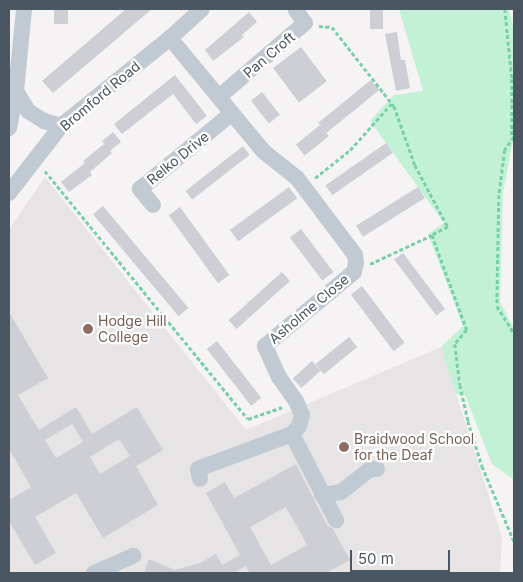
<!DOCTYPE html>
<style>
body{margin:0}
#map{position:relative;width:523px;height:582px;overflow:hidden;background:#f5f3f3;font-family:Inter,sans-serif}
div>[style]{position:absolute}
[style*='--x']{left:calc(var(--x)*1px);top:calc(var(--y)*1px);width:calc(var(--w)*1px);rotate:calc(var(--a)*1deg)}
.education>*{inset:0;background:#e6e4e5}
.green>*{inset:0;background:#c3f1d5}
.building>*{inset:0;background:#cdcfd5;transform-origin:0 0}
.path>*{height:2.5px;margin-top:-1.25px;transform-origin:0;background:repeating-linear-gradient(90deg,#7ad0a6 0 4px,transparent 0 6.5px)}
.minor>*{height:16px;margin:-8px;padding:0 8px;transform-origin:8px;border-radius:8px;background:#c1cad2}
.dots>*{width:14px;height:14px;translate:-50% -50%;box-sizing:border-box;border:2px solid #fff;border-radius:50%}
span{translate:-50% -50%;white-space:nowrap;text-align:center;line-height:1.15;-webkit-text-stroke:4.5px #fff;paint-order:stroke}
.street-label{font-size:14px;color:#4a5661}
.education-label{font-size:14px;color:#785e54}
.left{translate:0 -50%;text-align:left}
.frame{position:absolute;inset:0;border:10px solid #4a5661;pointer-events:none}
.scale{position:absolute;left:350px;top:550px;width:100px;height:22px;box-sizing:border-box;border:2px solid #4a5661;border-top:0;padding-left:6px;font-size:15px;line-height:18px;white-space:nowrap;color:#4a5661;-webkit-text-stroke:4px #fff;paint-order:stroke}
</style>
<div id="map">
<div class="education">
<i style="clip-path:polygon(45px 177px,246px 430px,441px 347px,502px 537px,500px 573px,9px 573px,9px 229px)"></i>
</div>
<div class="green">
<i style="clip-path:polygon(399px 9px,509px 9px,513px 25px,514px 135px,503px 193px,500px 302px,513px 327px,514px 334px,514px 480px,492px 464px,465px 395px,456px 394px,441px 347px,463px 326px,428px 234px,444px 223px,370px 121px,394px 95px,423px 91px)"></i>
</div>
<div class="building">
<i style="left:54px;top:9px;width:14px;height:15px"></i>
<i style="clip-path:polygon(126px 9px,152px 9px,53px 93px,42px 81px)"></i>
<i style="left:370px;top:9px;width:13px;height:20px"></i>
<i style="clip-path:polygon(249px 12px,257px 22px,242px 35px,244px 37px,213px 61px,205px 50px)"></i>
<i style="clip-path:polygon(397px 32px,401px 60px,405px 60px,410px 88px,396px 91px,385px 34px)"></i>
<i style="left:301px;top:47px;width:43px;height:35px;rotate:53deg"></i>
<i style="clip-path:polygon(175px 75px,207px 116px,196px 124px,173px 94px,122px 134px,114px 124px)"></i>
<i style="left:371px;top:80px;width:13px;height:68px;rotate:51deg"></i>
<i style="left:262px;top:92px;width:29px;height:14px;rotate:52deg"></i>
<i style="left:320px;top:125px;width:14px;height:31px;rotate:51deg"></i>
<i style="clip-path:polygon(113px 132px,121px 142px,110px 151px,112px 153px,90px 172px,92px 175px,69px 192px,61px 182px,85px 163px,83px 161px,104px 144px,106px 146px,102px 141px)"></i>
<i style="left:386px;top:143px;width:12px;height:74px;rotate:55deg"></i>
<i style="left:243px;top:146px;width:11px;height:73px;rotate:52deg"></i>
<i style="left:289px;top:187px;width:14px;height:73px;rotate:54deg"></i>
<i style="left:418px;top:187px;width:13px;height:73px;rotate:58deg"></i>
<i style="left:103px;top:206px;width:133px;height:13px;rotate:50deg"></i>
<i style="left:180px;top:207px;width:84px;height:14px;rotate:54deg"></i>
<i style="left:301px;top:229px;width:54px;height:14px;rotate:53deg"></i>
<i style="left:403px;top:253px;width:70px;height:11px;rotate:53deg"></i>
<i style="left:282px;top:272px;width:12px;height:72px;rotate:48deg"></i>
<i style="left:362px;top:286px;width:71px;height:14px;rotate:53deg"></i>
<i style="clip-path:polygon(evenodd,9px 312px,48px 378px,18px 395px,39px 430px,76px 407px,92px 434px,137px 407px,163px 450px,136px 466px,158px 505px,103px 538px,76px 493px,35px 517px,56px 553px,35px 565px,9px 521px,9px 500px,31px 487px,9px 449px,9px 312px,72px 424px,83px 442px,56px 458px,45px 440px,72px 424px,9px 312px,119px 439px,130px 456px,100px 474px,90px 457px,119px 439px)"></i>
<i style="left:349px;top:337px;width:13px;height:43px;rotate:51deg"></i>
<i style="left:217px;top:341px;width:72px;height:13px;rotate:52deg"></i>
<i style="left:312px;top:361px;width:13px;height:26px;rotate:48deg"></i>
<i style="clip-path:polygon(evenodd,296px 464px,327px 525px,333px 529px,350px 560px,326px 573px,250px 573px,246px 566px,233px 573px,144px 573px,149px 559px,175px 570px,200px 563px,216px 554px,222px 565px,240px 555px,206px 493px,225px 482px,234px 498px,296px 464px,286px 507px,307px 545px,271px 565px,250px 527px,286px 507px)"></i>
</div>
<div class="path">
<i style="--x:505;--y:9;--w:70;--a:84.3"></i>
<i style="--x:512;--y:79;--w:58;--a:90"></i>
<i style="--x:319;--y:26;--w:13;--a:4"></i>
<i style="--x:332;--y:27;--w:100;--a:51.9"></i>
<i style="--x:394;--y:106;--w:63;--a:70.4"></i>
<i style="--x:415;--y:165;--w:70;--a:62"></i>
<i style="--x:448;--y:227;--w:18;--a:153"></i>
<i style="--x:432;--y:235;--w:101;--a:69.8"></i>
<i style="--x:467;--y:330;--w:18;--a:131"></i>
<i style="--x:455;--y:344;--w:41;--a:83"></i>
<i style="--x:460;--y:385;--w:37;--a:77"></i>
<i style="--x:468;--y:421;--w:47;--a:72.7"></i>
<i style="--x:482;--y:466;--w:82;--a:66.9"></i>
<i style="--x:514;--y:137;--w:16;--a:125"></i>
<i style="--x:505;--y:150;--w:45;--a:97.6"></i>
<i style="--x:499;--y:195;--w:111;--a:91"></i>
<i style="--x:497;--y:306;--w:32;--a:58"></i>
<i style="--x:45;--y:171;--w:320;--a:50.7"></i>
<i style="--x:248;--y:419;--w:36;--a:-19"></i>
<i style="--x:315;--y:178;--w:45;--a:-38.7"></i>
<i style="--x:350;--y:150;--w:62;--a:-48.3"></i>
<i style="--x:370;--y:264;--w:68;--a:-25.1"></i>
</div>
<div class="minor">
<i style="--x:170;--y:38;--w:146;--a:50.5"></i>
<i style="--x:263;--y:151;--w:43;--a:38.5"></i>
<i style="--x:297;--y:178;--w:96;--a:53"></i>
<i style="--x:355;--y:255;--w:8;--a:83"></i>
<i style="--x:356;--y:263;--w:9;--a:103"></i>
<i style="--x:354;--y:272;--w:116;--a:140.3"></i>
<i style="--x:265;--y:346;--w:34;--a:66"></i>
<i style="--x:279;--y:377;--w:29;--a:55"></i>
<i style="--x:296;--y:401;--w:15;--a:67"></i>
<i style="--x:302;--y:415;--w:11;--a:105"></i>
<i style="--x:299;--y:426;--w:11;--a:131"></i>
<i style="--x:292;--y:434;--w:100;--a:159.6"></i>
<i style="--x:198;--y:469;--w:10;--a:79"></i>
<i style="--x:16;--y:91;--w:23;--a:59"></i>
<i style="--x:28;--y:111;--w:19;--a:32"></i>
<i style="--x:44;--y:121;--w:18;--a:16"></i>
<i style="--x:220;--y:96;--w:112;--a:-40.7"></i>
<i style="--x:305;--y:23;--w:16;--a:-125"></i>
<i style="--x:9;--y:128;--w:38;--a:-79"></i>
<i style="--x:16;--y:91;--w:82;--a:-84.4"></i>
<i style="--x:9;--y:193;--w:85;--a:-52.2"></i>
<i style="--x:61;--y:126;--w:140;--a:-38.9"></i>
<i style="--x:170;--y:38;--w:43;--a:-42.2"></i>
<i style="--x:153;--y:205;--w:21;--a:-129"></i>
<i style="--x:140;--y:189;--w:118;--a:-39.5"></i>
<i style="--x:292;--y:434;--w:97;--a:62.9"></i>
<i style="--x:322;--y:495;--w:19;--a:-9"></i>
<i style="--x:341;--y:492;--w:37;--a:-38"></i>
<i style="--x:370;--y:469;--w:7;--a:0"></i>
<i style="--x:94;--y:573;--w:43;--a:-23.6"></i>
</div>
<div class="dots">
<i style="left:88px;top:329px;background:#8d6e63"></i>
<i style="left:344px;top:447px;background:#8d6e63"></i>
</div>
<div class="street-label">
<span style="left:269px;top:55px;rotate:-40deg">Pan Croft</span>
<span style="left:100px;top:96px;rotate:-40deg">Bromford Road</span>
<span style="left:178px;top:158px;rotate:-39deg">Relko Drive</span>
<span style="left:309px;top:309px;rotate:-40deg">Asholme Close</span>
</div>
<div class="education-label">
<span class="left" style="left:98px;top:329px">Hodge Hill<br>College</span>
<span class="left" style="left:354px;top:447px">Braidwood School<br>for the Deaf</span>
</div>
<div class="frame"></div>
<div class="scale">50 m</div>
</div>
